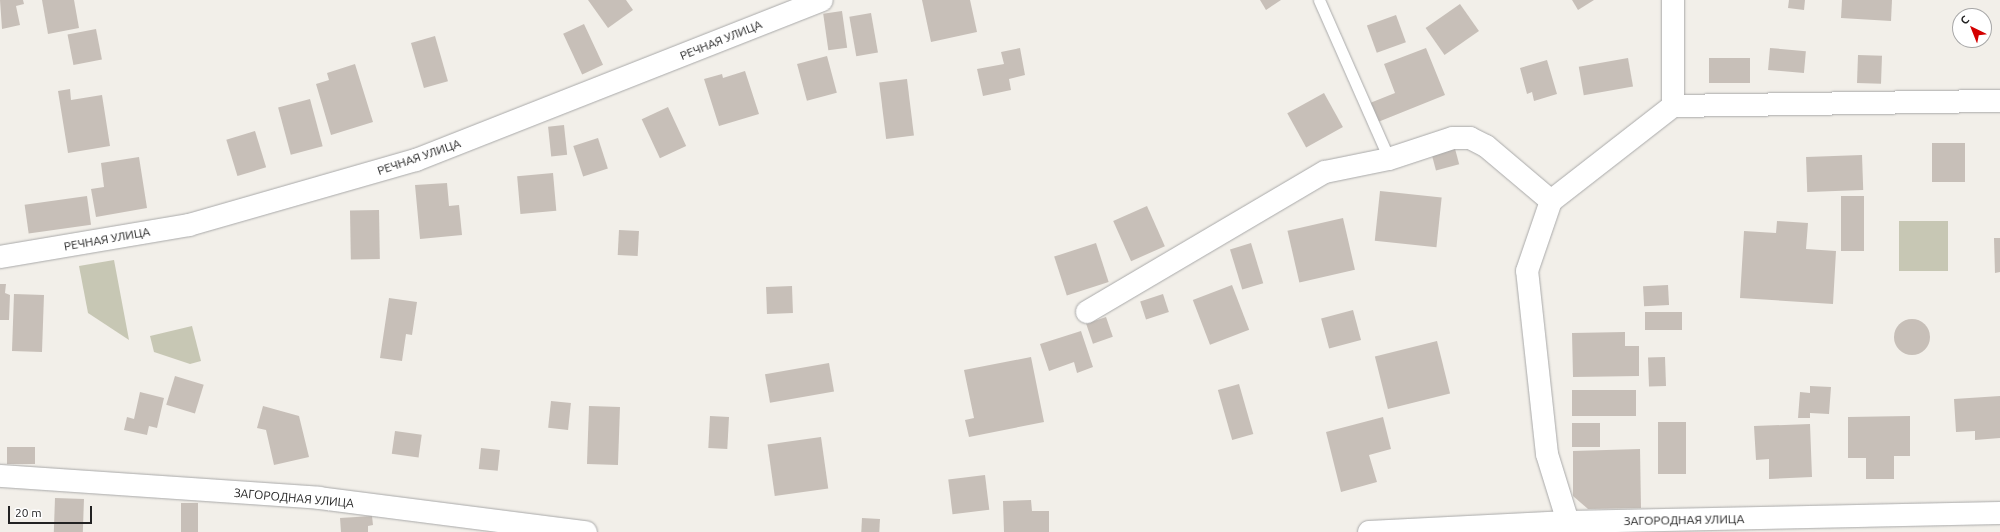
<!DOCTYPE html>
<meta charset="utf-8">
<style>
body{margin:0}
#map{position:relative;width:2000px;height:532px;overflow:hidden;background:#f2efe9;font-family:Ubuntu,sans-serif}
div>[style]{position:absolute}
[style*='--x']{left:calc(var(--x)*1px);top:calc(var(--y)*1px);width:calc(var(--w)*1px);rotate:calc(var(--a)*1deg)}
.construction>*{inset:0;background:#c7c7b4;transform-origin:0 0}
.building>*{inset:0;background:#c7bfb8;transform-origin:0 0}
.round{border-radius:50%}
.roads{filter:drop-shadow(0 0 1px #a9a9a9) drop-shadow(0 0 1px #a9a9a9)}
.service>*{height:11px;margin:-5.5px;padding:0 5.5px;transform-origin:5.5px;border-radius:5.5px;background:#fff}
.minor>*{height:22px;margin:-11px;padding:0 11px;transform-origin:11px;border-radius:11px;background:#fff}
span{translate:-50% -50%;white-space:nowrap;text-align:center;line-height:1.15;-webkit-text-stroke:4px #fff;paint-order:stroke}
.street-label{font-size:12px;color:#222}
.north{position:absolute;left:1952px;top:8px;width:40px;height:40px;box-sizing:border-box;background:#fff;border:1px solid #a7a7a7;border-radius:50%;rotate:317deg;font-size:11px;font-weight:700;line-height:16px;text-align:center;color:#222}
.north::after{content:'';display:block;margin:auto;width:14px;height:18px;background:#d40000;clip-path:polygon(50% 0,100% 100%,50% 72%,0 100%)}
.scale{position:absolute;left:8px;top:506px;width:84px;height:18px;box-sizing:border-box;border:2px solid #222;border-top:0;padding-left:5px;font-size:12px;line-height:14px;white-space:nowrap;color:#222;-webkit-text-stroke:3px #fff;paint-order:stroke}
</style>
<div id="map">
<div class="construction">
<i style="left:1899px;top:221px;width:49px;height:50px"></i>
<i style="clip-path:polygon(114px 260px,129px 340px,88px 313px,79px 266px)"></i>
<i style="clip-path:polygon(192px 326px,201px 361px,190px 364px,154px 352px,150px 336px)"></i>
</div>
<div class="building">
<i style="clip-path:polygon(0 0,23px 0,24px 4px,16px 6px,20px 25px,2px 29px)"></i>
<i style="clip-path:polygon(42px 0,74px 0,79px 28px,48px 34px)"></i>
<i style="clip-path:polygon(588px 0,626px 0,633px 10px,608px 28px)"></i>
<i style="clip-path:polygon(922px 0,970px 0,977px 32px,931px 42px)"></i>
<i style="clip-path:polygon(1260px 0,1281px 0,1266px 10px)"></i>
<i style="clip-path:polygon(1572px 0,1594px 0,1578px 10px)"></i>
<i style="clip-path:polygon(1789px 0,1805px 0,1804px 10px,1788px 8px)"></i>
<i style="clip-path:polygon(1842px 0,1892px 0,1891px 21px,1841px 18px)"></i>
<i style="left:1460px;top:4px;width:33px;height:42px;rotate:55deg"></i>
<i style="left:842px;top:11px;width:37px;height:19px;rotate:82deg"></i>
<i style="left:871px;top:13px;width:40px;height:22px;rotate:80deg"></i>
<i style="left:1396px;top:15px;width:29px;height:31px;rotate:70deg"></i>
<i style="left:584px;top:24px;width:45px;height:23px;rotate:65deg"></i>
<i style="left:96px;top:29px;width:31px;height:29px;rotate:79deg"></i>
<i style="left:435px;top:36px;width:47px;height:25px;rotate:74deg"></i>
<i style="clip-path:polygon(1020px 48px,1025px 75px,1009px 79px,1011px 90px,983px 96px,977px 69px,1004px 64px,1001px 52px)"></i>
<i style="clip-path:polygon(1426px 48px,1445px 95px,1378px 122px,1370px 103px,1395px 93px,1384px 64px)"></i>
<i style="left:1770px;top:48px;width:36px;height:22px;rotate:5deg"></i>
<i style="left:1858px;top:55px;width:24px;height:28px;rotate:2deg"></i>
<i style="left:827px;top:56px;width:38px;height:31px;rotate:75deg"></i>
<i style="left:1628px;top:58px;width:29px;height:50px;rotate:80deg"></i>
<i style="left:1709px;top:58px;width:41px;height:25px"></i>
<i style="clip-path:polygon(1547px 60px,1557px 94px,1534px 101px,1532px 92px,1527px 94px,1520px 68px)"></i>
<i style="clip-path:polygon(355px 64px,373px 122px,331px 135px,316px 84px,329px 80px,327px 73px)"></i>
<i style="clip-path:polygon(745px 71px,759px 114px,719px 126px,704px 79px,722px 74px,723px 78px)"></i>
<i style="left:907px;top:79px;width:57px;height:28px;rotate:83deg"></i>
<i style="clip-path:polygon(70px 89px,71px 100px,102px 95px,110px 146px,68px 153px,58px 91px)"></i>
<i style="left:1324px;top:93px;width:39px;height:42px;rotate:61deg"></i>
<i style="left:310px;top:99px;width:49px;height:33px;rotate:75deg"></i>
<i style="left:668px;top:107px;width:43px;height:29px;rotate:65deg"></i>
<i style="left:564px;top:125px;width:30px;height:16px;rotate:84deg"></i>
<i style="left:255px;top:131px;width:38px;height:30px;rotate:73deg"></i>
<i style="left:598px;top:138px;width:32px;height:26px;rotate:72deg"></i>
<i style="left:1965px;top:143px;width:39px;height:33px;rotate:90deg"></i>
<i style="left:1454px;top:145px;width:20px;height:24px;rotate:75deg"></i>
<i style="left:1862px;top:155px;width:35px;height:56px;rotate:88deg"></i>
<i style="clip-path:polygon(139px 157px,147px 208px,96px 217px,91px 189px,104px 187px,101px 163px)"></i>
<i style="left:553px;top:173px;width:38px;height:36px;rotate:85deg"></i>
<i style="clip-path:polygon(447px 183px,449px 206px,459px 205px,462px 235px,420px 239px,415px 185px)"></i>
<i style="left:1380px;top:191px;width:62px;height:50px;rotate:6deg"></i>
<i style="left:87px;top:196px;width:29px;height:63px;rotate:82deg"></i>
<i style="left:1841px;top:196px;width:23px;height:55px"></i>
<i style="left:1147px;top:206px;width:44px;height:37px;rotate:66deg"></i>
<i style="left:379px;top:210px;width:49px;height:29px;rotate:89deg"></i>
<i style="left:1343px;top:218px;width:53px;height:57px;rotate:77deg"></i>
<i style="clip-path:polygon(1777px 221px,1808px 223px,1806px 249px,1836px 251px,1833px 304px,1740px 298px,1744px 231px,1776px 233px)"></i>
<i style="left:619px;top:230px;width:20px;height:25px;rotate:3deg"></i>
<i style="clip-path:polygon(1994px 238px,2000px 238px,2000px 272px,1995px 273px)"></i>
<i style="left:1096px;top:243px;width:41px;height:44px;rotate:72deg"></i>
<i style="left:1251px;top:243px;width:42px;height:22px;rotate:73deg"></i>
<i style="clip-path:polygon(0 284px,6px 284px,5px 293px,10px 295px,9px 320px,0 320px)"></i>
<i style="left:1232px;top:285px;width:48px;height:42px;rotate:69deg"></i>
<i style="left:1668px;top:285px;width:20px;height:25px;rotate:87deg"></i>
<i style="left:792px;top:286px;width:27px;height:26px;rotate:88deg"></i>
<i style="left:14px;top:294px;width:30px;height:57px;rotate:2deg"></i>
<i style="left:1163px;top:294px;width:19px;height:24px;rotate:72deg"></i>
<i style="clip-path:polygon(389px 298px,417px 302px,412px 335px,406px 334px,402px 361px,380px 358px)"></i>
<i style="left:1353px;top:310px;width:31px;height:33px;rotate:75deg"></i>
<i style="left:1682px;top:312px;width:18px;height:37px;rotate:90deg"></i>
<i style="left:1106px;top:317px;width:21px;height:21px;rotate:71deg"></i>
<i class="round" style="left:1894px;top:319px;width:36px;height:36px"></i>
<i style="clip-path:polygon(1081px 331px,1093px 367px,1077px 373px,1074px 362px,1049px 371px,1040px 344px)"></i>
<i style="clip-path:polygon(1625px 332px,1625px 346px,1639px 346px,1639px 376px,1573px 377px,1572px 333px)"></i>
<i style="left:1437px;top:341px;width:54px;height:64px;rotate:76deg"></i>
<i style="clip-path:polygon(1031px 357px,1044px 422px,969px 437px,965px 420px,974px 418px,964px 370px)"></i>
<i style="left:1665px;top:357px;width:29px;height:17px;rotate:88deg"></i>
<i style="left:829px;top:363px;width:29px;height:65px;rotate:80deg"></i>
<i style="left:175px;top:376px;width:30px;height:30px;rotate:17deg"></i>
<i style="left:1239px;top:384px;width:52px;height:22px;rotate:74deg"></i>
<i style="clip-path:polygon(1810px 386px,1831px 387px,1829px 414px,1810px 413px,1810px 418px,1798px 418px,1800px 392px,1810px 393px)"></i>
<i style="left:1636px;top:390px;width:26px;height:64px;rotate:90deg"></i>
<i style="clip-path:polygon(140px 392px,164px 398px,157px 428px,149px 426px,147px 435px,124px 430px,127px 417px,134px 419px)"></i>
<i style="clip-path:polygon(2000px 396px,2000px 438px,1975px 440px,1975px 431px,1956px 432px,1954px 399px)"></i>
<i style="left:551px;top:401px;width:20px;height:27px;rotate:6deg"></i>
<i style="clip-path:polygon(263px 406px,299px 416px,309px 457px,274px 465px,266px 430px,257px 428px)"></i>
<i style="left:589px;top:406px;width:31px;height:58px;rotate:2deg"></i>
<i style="left:710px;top:416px;width:19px;height:32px;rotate:3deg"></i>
<i style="clip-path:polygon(1910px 416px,1910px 456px,1894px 456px,1894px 479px,1866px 479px,1866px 458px,1848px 458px,1848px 417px)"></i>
<i style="clip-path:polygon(1383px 417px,1391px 449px,1369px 455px,1377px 482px,1341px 492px,1326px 432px)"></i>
<i style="left:1658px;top:422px;width:28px;height:52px"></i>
<i style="left:1572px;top:423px;width:28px;height:24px"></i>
<i style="clip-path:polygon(1810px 424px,1812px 477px,1769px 479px,1769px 459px,1756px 460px,1754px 426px)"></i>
<i style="left:395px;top:431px;width:27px;height:23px;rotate:8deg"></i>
<i style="left:821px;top:437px;width:52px;height:54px;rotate:82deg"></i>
<i style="left:7px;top:447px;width:28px;height:17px"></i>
<i style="left:481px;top:448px;width:19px;height:21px;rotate:6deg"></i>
<i style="clip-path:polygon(1640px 449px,1641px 508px,1588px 509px,1573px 496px,1573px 451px)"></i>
<i style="left:985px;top:475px;width:35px;height:37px;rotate:83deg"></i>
<i style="left:55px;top:498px;width:29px;height:34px;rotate:2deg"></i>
<i style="clip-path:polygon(1031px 500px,1032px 511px,1049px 511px,1049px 532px,1004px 532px,1003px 501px)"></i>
<i style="left:181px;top:503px;width:17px;height:29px"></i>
<i style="clip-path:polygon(372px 516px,373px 525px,368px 526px,368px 532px,341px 532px,340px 518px)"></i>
<i style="left:862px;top:518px;width:18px;height:14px;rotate:3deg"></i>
</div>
<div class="roads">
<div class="service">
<i style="--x:1319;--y:0;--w:174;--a:66.2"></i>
</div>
<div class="minor">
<i style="--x:1673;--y:106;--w:327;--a:-0.9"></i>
<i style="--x:0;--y:257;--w:192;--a:-9.6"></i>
<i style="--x:189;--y:225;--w:236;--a:-16"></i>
<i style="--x:416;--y:160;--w:436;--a:-21.5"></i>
<i style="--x:1087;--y:312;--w:276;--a:-30.5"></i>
<i style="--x:1325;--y:172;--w:65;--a:-11.5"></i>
<i style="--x:1389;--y:159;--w:67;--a:-18.2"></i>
<i style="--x:1453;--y:138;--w:17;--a:0"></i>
<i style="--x:1470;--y:138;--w:18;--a:27"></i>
<i style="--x:1486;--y:146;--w:85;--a:40.2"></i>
<i style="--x:0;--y:476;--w:320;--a:3.9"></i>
<i style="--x:319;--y:498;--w:269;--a:7.3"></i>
<i style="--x:1369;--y:532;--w:199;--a:-2.9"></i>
<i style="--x:1568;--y:522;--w:432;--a:-1.2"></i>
<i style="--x:1568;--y:532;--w:10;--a:-90"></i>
<i style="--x:1568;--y:522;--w:71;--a:-107.2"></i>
<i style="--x:1547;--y:454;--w:184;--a:-96.2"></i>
<i style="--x:1527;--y:271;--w:74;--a:-71.1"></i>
<i style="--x:1551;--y:201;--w:155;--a:-37.9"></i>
<i style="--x:1673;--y:106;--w:106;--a:-90"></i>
</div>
</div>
<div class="street-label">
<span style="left:721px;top:40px;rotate:-22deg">РЕЧНАЯ УЛИЦА</span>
<span style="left:419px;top:157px;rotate:-19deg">РЕЧНАЯ УЛИЦА</span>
<span style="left:107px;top:239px;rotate:-10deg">РЕЧНАЯ УЛИЦА</span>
<span style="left:294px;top:498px;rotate:5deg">ЗАГОРОДНАЯ УЛИЦА</span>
<span style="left:1684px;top:520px;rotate:-1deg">ЗАГОРОДНАЯ УЛИЦА</span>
</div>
<div class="north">С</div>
<div class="scale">20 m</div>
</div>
